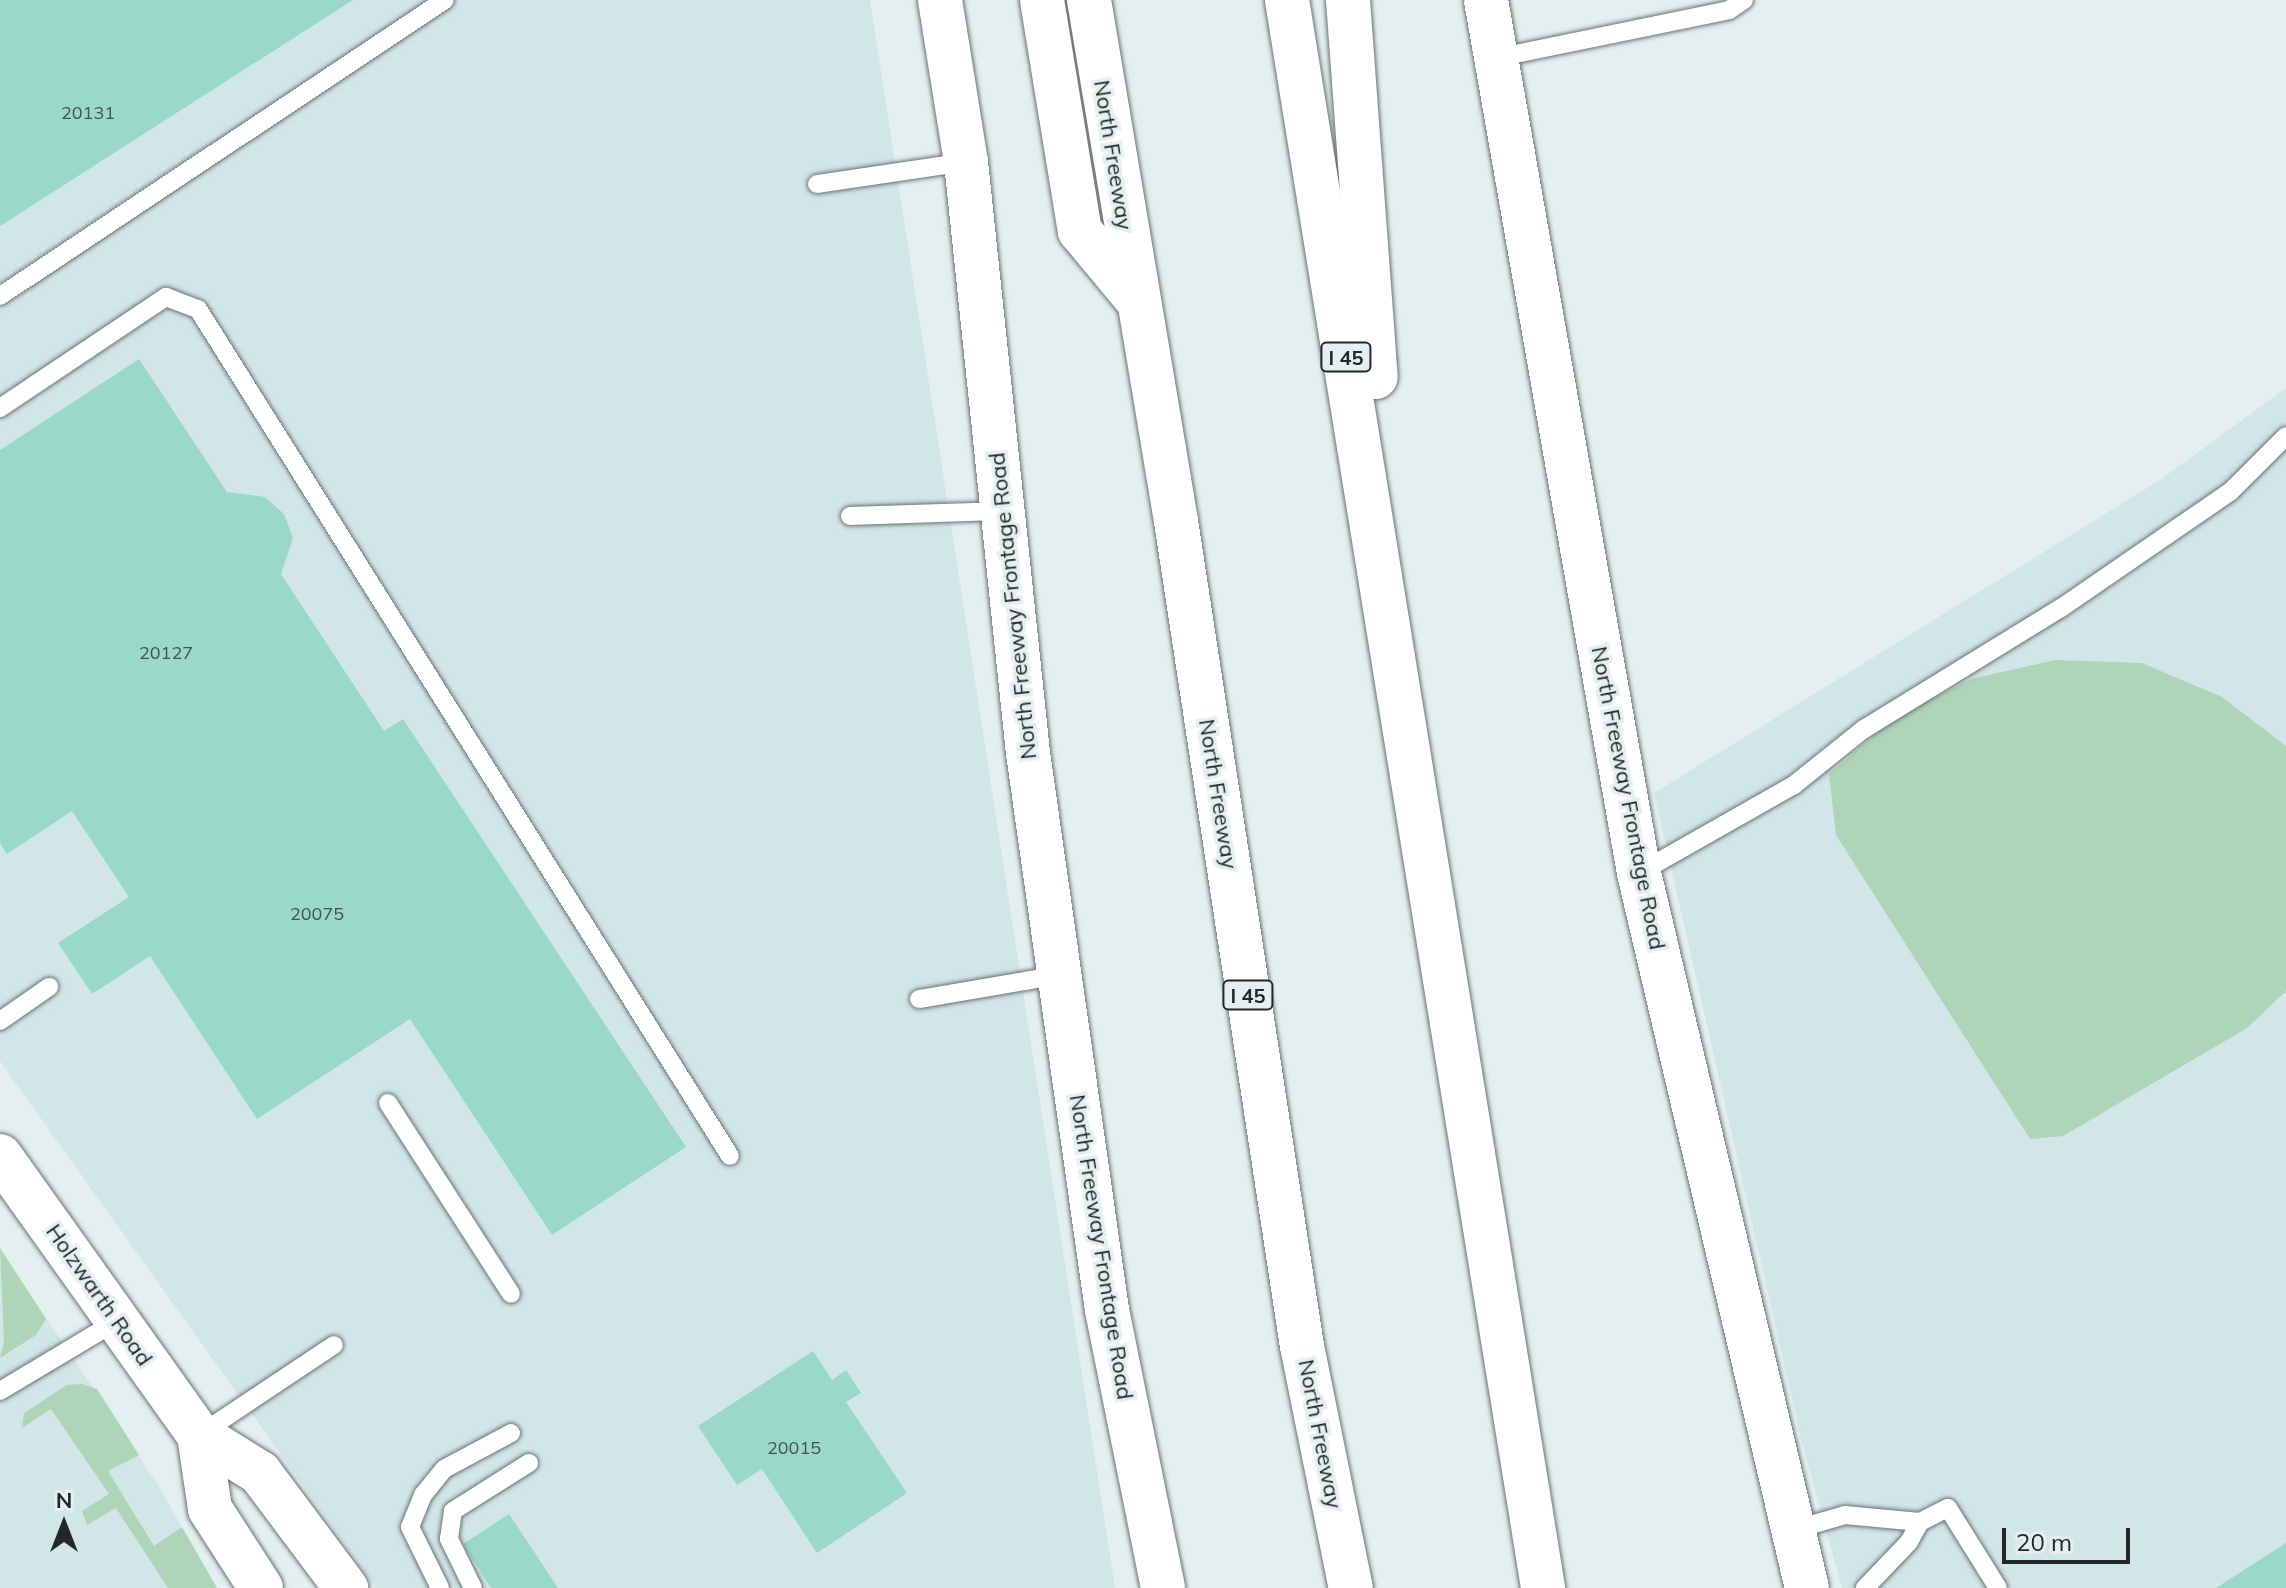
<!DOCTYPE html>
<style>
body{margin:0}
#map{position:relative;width:2286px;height:1588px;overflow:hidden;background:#e4eff0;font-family:Mulish,sans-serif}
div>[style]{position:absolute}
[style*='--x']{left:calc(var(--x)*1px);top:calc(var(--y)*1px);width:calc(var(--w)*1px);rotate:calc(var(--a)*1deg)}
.built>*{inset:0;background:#d1e6e7}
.green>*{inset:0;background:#aed5b8}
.building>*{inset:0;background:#9ad9c8}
.roads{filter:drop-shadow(0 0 2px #697373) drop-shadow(0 0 2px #697373)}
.lane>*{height:18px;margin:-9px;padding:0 9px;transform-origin:9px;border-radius:9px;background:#fff}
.secondary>*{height:44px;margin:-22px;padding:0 22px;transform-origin:22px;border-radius:22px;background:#fff}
.highway>*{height:44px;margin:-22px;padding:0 22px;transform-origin:22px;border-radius:22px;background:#fff}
span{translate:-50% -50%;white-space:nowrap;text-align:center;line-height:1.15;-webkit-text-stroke:7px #e4eff0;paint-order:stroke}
.number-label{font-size:18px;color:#41544f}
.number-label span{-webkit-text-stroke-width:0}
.shield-label span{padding:2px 6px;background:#e4eff0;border:2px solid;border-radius:6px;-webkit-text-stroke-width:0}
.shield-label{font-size:20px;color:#232727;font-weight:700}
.street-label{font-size:22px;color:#232727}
.north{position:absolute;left:24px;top:1484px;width:80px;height:80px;-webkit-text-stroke:6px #e4eff0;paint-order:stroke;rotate:0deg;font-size:22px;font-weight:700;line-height:32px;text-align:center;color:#232727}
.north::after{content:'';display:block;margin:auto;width:28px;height:36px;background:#232727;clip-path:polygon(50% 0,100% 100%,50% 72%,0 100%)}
.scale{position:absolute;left:2002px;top:1528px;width:128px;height:36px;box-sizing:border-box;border:4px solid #232727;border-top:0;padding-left:10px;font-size:24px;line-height:28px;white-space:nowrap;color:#232727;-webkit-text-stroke:6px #e4eff0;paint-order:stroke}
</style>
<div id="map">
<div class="built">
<i style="clip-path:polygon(0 0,870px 0,1115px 1588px,376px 1588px,0 1061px)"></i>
<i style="clip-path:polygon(2286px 388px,2286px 1588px,1842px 1588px,1801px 1438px,1654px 793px,2160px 480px)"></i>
<i style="clip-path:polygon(0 1249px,158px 1485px,217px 1588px,0 1588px)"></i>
</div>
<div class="green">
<i style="clip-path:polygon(2055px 660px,2142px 663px,2222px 697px,2286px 746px,2286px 991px,2247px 1028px,2063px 1136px,2030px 1139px,1836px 835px,1829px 774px,1894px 718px,1971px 679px)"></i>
<i style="clip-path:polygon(0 1248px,46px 1319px,36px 1335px,0 1358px,4px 1341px)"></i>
<i style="clip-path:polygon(82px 1384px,97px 1389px,139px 1455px,108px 1471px,154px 1546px,182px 1527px,217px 1588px,168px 1588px,116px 1508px,87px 1525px,82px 1511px,109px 1494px,51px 1409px,22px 1428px,24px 1413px,67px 1385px)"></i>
</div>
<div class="building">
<i style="clip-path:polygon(0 0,353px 0,0 226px)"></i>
<i style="clip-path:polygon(139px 359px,227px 492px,265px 497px,284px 514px,293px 538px,281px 574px,384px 731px,403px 719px,686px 1147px,552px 1235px,410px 1019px,257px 1119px,150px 956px,92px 994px,58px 943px,129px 897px,72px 811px,7px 854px,0 843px,0 450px)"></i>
<i style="clip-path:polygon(813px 1351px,832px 1380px,846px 1370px,861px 1393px,846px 1402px,907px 1493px,817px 1553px,762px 1469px,737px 1485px,698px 1426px)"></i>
<i style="clip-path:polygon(509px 1514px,558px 1588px,491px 1588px,463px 1544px)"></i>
<i style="clip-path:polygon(2286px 1543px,2286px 1588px,2216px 1588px)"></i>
</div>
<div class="roads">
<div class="lane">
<i style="--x:1496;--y:58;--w:238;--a:-11.6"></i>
<i style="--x:1729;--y:10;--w:18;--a:-34"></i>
<i style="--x:817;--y:184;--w:151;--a:-8.4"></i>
<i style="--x:0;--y:296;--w:534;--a:-33.63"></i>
<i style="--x:0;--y:408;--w:200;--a:-33.8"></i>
<i style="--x:166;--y:297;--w:34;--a:21"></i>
<i style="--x:198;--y:309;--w:1000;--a:57.87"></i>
<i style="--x:850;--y:516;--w:153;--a:-1.9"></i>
<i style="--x:1639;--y:873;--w:178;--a:-29.6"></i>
<i style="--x:1794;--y:785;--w:90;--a:-38.7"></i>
<i style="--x:1864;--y:729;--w:231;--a:-31.6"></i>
<i style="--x:2061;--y:608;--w:205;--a:-34.5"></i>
<i style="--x:2230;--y:492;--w:79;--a:-45"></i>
<i style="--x:919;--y:999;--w:142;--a:-9.7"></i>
<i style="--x:0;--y:1021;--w:60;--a:-34.8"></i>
<i style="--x:388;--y:1103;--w:227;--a:57.2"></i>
<i style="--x:0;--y:1391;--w:136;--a:-30.9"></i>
<i style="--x:199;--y:1435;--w:162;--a:-33.7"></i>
<i style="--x:1920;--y:1522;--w:31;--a:-27"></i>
<i style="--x:1948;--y:1508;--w:94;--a:58"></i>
<i style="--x:1793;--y:1530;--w:54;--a:-16.1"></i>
<i style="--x:1845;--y:1515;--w:75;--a:5.3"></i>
<i style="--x:1920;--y:1522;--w:23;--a:119"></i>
<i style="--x:1909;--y:1542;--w:64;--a:133.7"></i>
<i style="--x:440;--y:1588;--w:68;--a:-116.2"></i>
<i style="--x:410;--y:1527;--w:35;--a:-68"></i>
<i style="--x:423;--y:1495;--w:33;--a:-51"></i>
<i style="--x:444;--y:1469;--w:76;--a:-28.2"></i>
<i style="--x:473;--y:1588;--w:55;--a:-116.1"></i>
<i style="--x:449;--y:1539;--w:28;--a:-82"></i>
<i style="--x:453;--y:1511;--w:90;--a:-32.3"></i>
</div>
<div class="secondary">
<i style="--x:940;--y:0;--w:164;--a:80.9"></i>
<i style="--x:966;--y:162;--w:594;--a:84.01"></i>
<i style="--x:1028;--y:753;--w:563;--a:81.93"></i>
<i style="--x:1107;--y:1310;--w:284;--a:78.6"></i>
<i style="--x:1486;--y:0;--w:886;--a:80.06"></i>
<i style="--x:1639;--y:873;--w:734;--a:76.78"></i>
<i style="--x:0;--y:1156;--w:343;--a:54.5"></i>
<i style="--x:199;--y:1435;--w:72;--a:31.9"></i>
<i style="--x:260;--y:1473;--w:144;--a:53.2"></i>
<i style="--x:199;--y:1435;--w:75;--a:81.5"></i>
<i style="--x:210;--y:1509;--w:94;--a:57.2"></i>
</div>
<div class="highway">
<i style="--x:1042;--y:0;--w:234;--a:80.7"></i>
<i style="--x:1080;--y:231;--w:86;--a:50.2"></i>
<i style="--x:1089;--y:0;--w:528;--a:80.52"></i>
<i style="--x:1176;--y:521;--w:835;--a:81.32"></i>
<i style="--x:1302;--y:1346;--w:247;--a:78.6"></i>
<i style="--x:1287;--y:0;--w:1609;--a:80.84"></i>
<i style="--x:1348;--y:0;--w:378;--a:85.8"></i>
</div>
</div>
<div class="number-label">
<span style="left:88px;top:113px">20131</span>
<span style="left:166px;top:653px">20127</span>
<span style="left:317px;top:914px">20075</span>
<span style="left:794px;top:1448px">20015</span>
</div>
<div class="shield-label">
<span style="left:1346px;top:357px">I 45</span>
<span style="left:1248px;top:995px">I 45</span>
</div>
<div class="street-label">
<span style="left:1113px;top:155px;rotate:81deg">North Freeway</span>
<span style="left:1013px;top:606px;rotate:-96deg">North Freeway Frontage Road</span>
<span style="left:1218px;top:794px;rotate:81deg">North Freeway</span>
<span style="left:1628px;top:798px;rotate:79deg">North Freeway Frontage Road</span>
<span style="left:1101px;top:1247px;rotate:81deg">North Freeway Frontage Road</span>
<span style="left:99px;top:1295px;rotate:55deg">Holzwarth Road</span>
<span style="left:1320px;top:1434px;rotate:79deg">North Freeway</span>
</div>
<div class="north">N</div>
<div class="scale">20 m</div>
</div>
